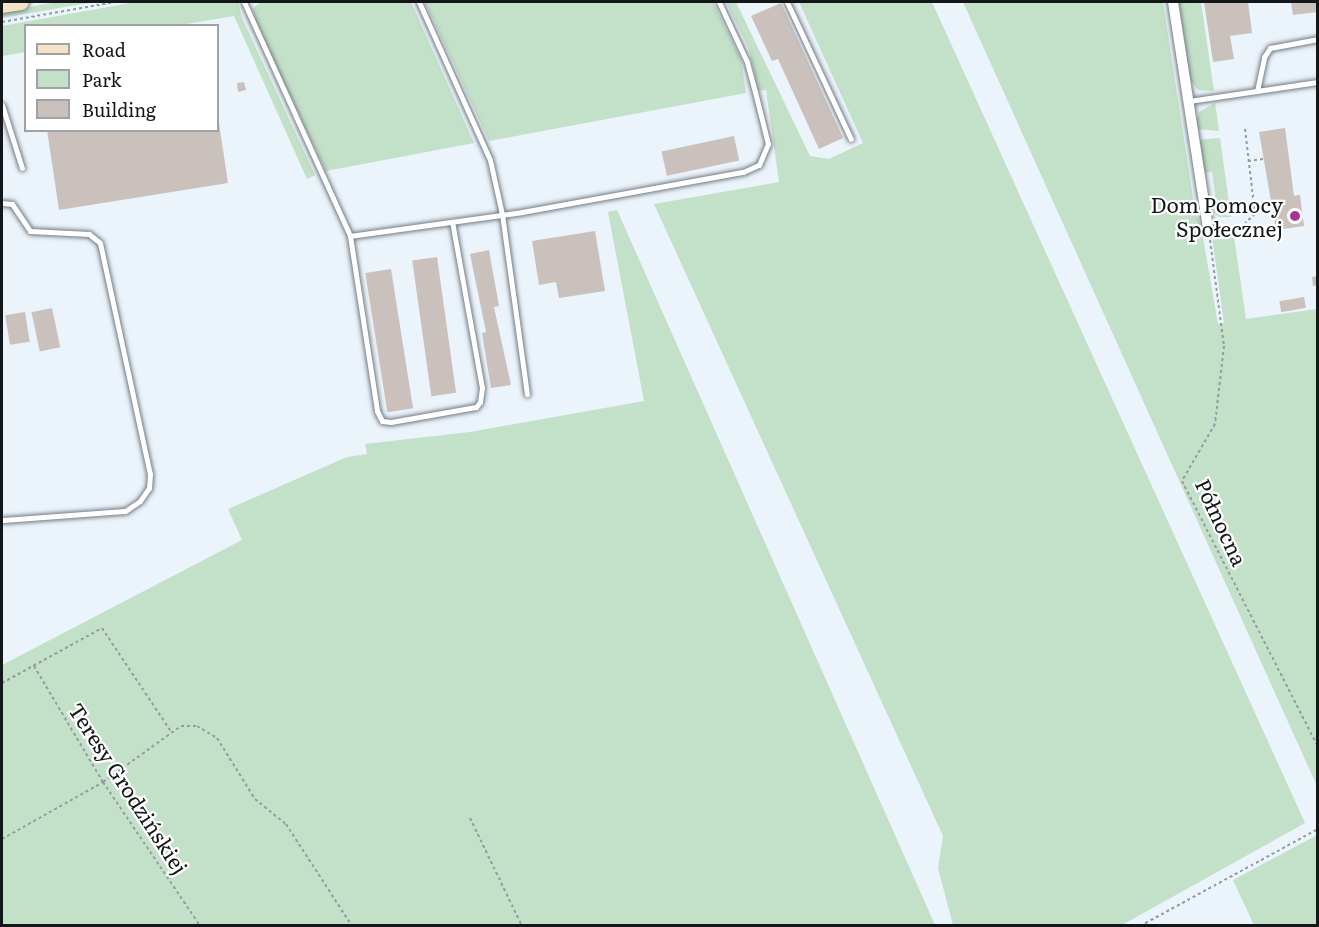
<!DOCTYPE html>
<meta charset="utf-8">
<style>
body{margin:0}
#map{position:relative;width:1319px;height:927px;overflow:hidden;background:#ebf3fb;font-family:Literata,serif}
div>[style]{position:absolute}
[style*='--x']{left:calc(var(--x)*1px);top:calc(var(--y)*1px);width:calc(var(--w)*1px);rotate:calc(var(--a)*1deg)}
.green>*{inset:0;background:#c3e0c8}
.building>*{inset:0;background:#cbc1bc;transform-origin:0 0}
.path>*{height:2px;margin-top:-1px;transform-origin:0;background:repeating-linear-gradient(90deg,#959ba0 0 3px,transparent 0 6px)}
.roads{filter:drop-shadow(0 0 2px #757c83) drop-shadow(0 0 2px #757c83)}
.lane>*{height:5px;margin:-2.5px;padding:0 2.5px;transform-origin:2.5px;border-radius:2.5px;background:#fff}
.street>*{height:10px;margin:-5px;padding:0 5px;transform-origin:5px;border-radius:5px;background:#fff}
.secondary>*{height:15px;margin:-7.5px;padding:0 7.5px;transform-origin:7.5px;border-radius:7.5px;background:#f4e3c6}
.dots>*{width:16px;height:16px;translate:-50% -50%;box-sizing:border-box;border:3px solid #fff;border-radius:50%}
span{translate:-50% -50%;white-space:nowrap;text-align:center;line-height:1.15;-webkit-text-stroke:4.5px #fff;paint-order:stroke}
.poi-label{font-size:21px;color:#141719}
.right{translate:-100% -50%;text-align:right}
.street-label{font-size:21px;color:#141719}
.frame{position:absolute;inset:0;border:3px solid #141719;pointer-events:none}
.legend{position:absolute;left:24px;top:24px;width:195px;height:108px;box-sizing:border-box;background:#fff;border:2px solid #a1a2a3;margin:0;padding:8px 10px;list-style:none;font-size:18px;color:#141719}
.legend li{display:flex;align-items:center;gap:12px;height:30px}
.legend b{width:30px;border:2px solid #a1a2a3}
</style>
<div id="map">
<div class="green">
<i style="clip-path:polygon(57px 2px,94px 2px,2px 18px,2px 12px)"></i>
<i style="clip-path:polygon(136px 2px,238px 2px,242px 18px,315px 175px,307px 179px,234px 16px,180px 25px,26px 26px,25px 52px,2px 56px,2px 26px)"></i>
<i style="clip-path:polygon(261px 2px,411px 2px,474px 143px,326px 171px,256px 23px,253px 8px)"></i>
<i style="clip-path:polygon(425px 2px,713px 2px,741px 59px,746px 93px,489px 141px)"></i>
<i style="clip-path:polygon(726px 2px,736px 2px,810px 156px,829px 159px,863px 143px,799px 2px,932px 2px,1305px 823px,1122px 925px,953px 925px,938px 868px,943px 836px,654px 204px,779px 182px,766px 90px,759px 91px,748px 47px)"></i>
<i style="clip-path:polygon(963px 2px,1163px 2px,1195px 211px,1201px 226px,1218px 324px,1224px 323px,1212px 237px,1220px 231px,1233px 230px,1246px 319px,1317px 309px,1317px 786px)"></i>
<i style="clip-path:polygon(1178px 2px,1201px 2px,1214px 91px,1198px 90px,1190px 80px)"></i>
<i style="clip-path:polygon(1215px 103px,1219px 131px,1195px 129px,1199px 112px)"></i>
<i style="clip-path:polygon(1220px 138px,1231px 217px,1219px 217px,1209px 208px,1217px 209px,1212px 172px,1202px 173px,1197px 140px)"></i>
<i style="clip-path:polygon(617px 210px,935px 925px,2px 925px,2px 665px,242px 540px,228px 509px,347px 457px,367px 454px,365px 444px,470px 432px,644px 401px,608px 212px)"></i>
<i style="clip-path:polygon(1317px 835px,1317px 925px,1254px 925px,1233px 880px)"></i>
</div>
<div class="building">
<i style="clip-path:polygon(1204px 2px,1248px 2px,1252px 33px,1230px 36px,1234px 59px,1213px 62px)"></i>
<i style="clip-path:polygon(1291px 2px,1318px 2px,1318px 12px,1293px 15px)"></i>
<i style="clip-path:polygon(781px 3px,843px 138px,819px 149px,778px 59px,772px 61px,751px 16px)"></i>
<i style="clip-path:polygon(244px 82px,246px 90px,238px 92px,237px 83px)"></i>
<i style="clip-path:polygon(219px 123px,228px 183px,59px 210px,47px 130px,218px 130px)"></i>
<i style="clip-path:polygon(1285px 128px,1294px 196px,1300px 195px,1304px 226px,1276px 230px,1259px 132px)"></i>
<i style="left:734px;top:136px;width:25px;height:74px;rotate:78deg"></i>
<i style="clip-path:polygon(595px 231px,605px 291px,559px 298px,556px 282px,539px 285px,532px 241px)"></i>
<i style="clip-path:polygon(489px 250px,499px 306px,494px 307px,511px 385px,491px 388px,482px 333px,486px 332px,470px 254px)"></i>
<i style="left:437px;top:257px;width:137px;height:25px;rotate:82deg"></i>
<i style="left:391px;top:269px;width:141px;height:26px;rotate:81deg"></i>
<i style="clip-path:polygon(1318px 276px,1318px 285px,1313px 286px,1312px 277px)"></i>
<i style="left:1304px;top:297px;width:11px;height:25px;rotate:80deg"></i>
<i style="left:52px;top:308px;width:40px;height:21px;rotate:78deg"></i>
<i style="left:25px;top:312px;width:30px;height:20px;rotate:81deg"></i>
</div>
<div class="path">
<i style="--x:2;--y:22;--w:115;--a:-10"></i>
<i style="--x:1245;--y:129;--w:86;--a:83.3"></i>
<i style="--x:1255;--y:214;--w:13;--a:138"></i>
<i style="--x:1248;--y:161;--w:15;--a:-8"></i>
<i style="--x:1210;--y:240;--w:107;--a:82.5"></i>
<i style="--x:1224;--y:346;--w:79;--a:96.6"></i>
<i style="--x:1215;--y:424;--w:66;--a:120.1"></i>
<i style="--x:1182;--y:481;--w:299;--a:62.9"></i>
<i style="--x:34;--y:666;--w:135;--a:59.3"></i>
<i style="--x:103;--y:782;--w:174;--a:56"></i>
<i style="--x:2;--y:683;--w:114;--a:-28.8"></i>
<i style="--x:102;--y:628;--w:126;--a:56.3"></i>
<i style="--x:470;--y:818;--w:120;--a:64.3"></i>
<i style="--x:2;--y:839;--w:116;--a:-29.4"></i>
<i style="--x:103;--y:782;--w:96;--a:-35.7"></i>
<i style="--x:181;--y:726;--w:16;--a:0"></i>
<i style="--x:197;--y:726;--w:23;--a:31"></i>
<i style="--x:217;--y:738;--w:72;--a:58.1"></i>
<i style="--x:255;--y:799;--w:40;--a:39"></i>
<i style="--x:286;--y:824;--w:121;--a:57.1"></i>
<i style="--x:1140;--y:926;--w:203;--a:-28.6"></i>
</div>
<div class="roads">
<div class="lane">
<i style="--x:244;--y:2;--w:257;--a:65.6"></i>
<i style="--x:350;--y:236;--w:174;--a:-7.9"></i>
<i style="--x:522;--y:212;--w:225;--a:-10.3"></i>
<i style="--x:743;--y:172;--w:17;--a:-24"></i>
<i style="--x:759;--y:165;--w:23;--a:-67"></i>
<i style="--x:768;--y:144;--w:54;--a:-104"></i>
<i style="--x:755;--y:92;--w:31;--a:-105"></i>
<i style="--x:747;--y:62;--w:66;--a:-115"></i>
<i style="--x:419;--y:2;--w:173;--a:65.8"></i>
<i style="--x:490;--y:160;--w:55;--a:77.5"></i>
<i style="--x:502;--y:214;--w:182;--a:82.1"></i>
<i style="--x:787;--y:2;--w:151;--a:65"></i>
<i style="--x:1257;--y:91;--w:35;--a:-78"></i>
<i style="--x:1264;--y:57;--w:11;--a:-56"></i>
<i style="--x:1270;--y:48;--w:49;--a:-10.6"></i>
<i style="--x:1189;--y:101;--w:130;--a:-8.4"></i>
<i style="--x:2;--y:105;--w:66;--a:72.4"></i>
<i style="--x:2;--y:203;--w:10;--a:6"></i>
<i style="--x:12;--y:204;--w:32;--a:56"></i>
<i style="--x:30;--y:231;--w:59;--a:2.9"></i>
<i style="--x:89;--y:234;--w:14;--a:39"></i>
<i style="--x:100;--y:243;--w:236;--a:77.8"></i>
<i style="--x:150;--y:474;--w:14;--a:94"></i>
<i style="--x:149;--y:488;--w:16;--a:125"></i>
<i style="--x:140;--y:501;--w:18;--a:146"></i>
<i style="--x:125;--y:511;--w:123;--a:175.8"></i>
<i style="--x:350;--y:236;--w:177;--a:81.2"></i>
<i style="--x:377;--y:411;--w:11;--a:63"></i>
<i style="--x:382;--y:421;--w:9;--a:6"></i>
<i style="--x:391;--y:422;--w:86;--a:-10"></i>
<i style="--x:476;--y:407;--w:6;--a:-51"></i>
<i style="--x:480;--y:402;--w:14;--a:-82"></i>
<i style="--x:482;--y:388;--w:169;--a:-100.2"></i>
</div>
<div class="street">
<i style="--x:1173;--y:2;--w:229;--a:81.2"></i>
</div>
<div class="secondary">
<i style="--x:2;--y:5;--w:19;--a:-9"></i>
</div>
</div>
<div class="dots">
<i style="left:1295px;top:216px;background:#a43695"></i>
</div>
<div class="poi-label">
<span class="right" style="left:1283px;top:216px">Dom Pomocy<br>Społecznej</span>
</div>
<div class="street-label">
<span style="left:1222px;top:522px;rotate:65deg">Północna</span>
<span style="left:129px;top:788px;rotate:57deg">Teresy Grodzińskiej</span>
</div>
<div class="frame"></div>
<ul class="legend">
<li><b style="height:8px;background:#f4e3c6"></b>Road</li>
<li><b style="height:16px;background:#c3e0c8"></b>Park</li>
<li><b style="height:16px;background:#cbc1bc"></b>Building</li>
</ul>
</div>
